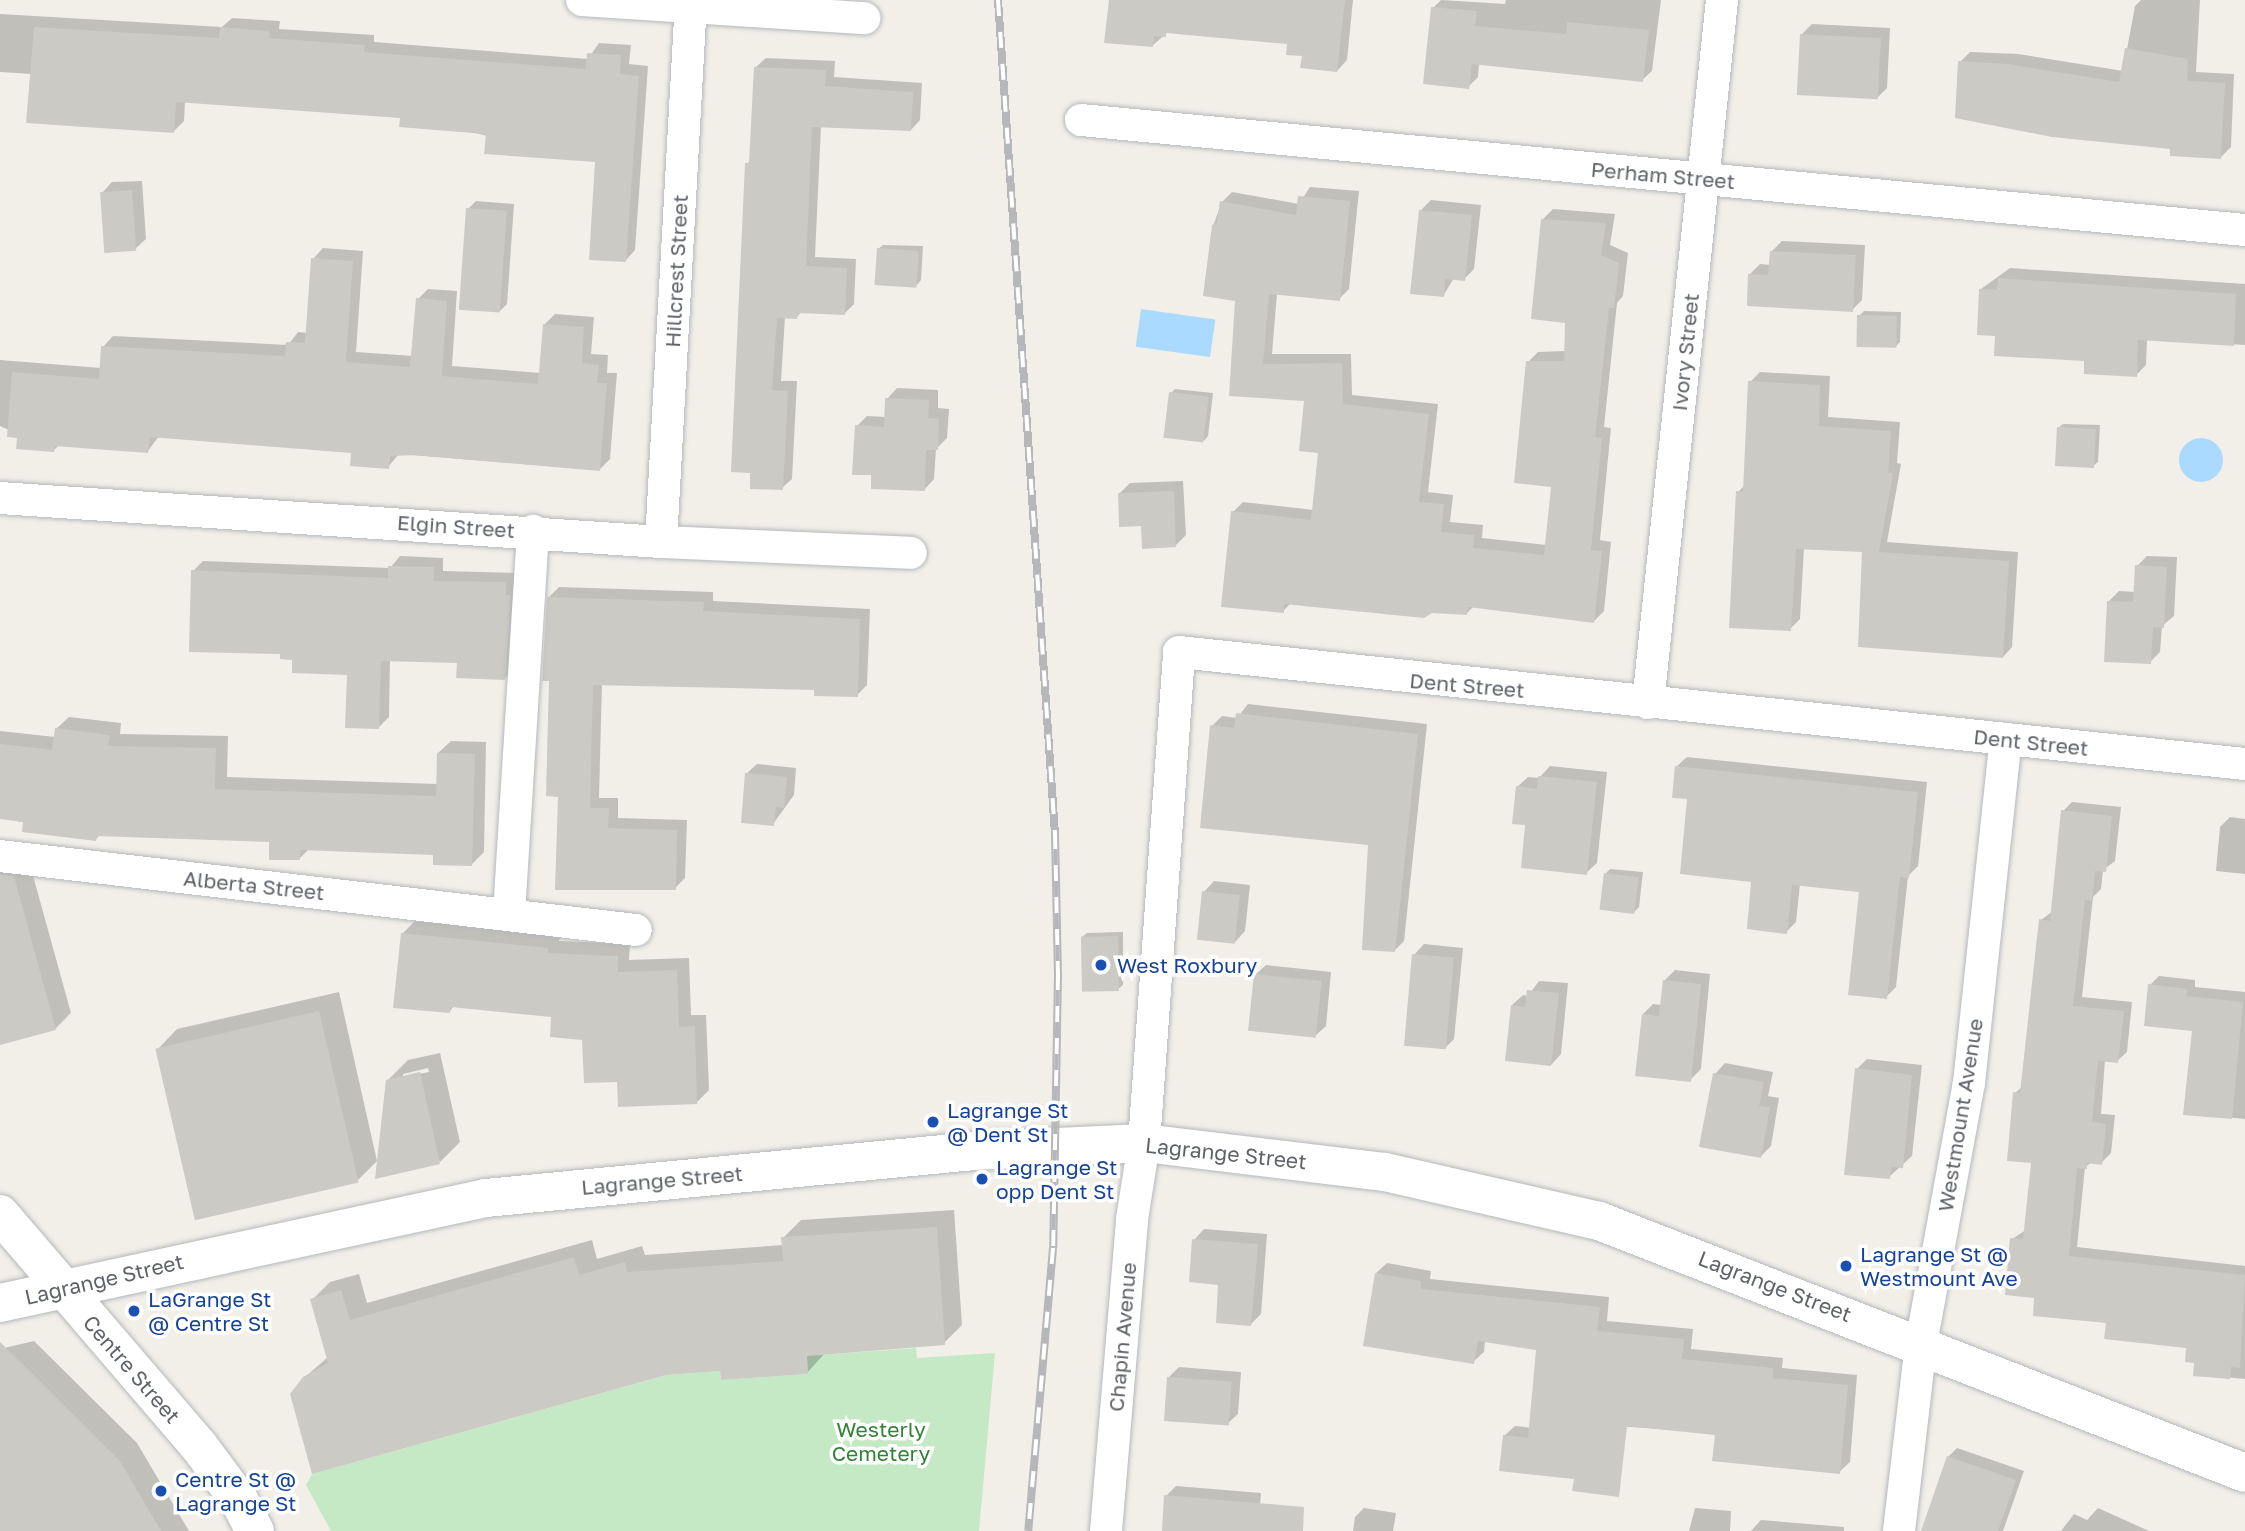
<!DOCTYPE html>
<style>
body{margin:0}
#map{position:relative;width:2245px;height:1531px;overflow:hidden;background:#f1efe8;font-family:"Golos Text",sans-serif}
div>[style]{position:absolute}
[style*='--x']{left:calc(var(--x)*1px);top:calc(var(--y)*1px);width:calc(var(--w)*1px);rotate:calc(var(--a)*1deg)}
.green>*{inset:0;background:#c5e8c5}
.water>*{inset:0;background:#aadaff;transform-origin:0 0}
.round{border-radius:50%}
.shadow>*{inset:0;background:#0003}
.building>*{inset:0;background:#cccac5;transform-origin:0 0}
.roads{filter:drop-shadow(0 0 2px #b5b8bc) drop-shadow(0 0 2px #b5b8bc)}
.minor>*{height:32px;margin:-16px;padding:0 16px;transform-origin:16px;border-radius:16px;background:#fff}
.secondary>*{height:38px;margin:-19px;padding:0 19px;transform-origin:19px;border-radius:19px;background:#fff}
.rail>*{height:8px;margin-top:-4px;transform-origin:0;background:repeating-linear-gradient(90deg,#fff 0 16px,#b6b7b8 0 32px);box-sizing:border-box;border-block:2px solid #b6b7b8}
.dots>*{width:19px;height:19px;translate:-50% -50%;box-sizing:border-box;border:4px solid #fff;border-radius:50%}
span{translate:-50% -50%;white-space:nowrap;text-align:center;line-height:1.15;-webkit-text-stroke:7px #fff;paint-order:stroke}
.street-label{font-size:21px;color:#5f6368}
.transit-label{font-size:21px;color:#164399}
.left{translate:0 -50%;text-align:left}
.park-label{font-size:21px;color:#348238}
</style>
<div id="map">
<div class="green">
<i style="clip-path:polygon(916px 1348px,917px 1358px,995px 1353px,979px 1531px,331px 1531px,306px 1485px,312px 1474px,666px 1375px,720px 1371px,721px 1380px,808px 1374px,807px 1356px)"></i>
</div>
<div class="water">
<i style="left:1141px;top:309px;width:75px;height:38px;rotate:8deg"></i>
<i class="round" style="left:2179px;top:438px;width:44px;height:44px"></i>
</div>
<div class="shadow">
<i style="clip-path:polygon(1111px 0,1353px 0,1347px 60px,1337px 71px,1289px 43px,1169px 31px,1152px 46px)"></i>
<i style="clip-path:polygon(1441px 0,1505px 4px,1506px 0,1661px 0,1652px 71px,1642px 80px,1479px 63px,1478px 77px,1468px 87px,1433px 8px)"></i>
<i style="clip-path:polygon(2141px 0,2200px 0,2196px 72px,2234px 74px,2231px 147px,2221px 157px,2172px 148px,1960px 62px,1970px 52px,2018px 54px,2123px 71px,2135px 6px)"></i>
<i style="clip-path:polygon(0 2px,0 14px,222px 27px,232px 18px,280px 21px,279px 29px,374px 35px,374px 42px,588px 59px,599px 43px,631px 45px,629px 64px,648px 66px,635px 250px,625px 261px,597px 161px,401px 116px,185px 101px,184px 121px,173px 132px,32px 74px,0 72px)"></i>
<i style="clip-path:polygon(1812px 24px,1890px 28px,1887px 88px,1877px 98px,1801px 35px)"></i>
<i style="clip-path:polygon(766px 58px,835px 61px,834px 77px,922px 83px,920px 120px,911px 130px,821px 126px,815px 257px,856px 259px,854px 304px,844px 314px,802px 311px,797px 317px,785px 317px,781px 381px,797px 381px,792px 479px,782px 488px,747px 164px,751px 159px,756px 67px)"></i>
<i style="clip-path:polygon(142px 181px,146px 239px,135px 249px,102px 193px,112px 182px)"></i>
<i style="clip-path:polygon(1310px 187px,1359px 191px,1349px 289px,1339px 299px,1277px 293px,1272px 354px,1351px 354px,1352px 395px,1438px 404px,1428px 492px,1453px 495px,1450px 522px,1483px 525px,1482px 538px,1547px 545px,1553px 485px,1528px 362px,1538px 352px,1566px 351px,1567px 321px,1543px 219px,1553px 209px,1615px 214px,1610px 245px,1628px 253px,1623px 296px,1617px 303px,1604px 427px,1611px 428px,1600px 540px,1611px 542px,1604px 611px,1594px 621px,1474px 606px,1466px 614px,1291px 603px,1283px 611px,1233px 512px,1243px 502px,1314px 510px,1320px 452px,1306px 400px,1231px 395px,1237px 299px,1213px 226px,1222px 202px,1232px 192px,1299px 204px)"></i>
<i style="clip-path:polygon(1431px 200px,1481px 205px,1474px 269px,1464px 279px,1454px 278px,1443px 296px,1421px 210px)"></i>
<i style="clip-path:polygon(476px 201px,514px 204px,507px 304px,500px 311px,468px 209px)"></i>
<i style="clip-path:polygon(1782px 241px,1865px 245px,1862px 300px,1852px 310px,1749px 275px,1760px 264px,1771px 265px,1772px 251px)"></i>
<i style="clip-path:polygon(883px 245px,923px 246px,921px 280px,917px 285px,878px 249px)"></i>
<i style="clip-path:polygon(323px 248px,363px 251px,356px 352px,413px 356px,418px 299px,428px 289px,457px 291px,452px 366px,541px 373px,544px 325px,555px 314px,594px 317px,591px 354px,608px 355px,607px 373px,617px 373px,610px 459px,599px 470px,399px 454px,388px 467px,353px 452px,159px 436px,148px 451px,59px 445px,54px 450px,0 426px,0 360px,101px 368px,103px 347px,113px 336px,288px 345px,298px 332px,308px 333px,313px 259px)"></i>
<i style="clip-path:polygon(2010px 268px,2245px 284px,2245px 345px,2147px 339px,2146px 365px,2136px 375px,1997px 334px,1981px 289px)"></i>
<i style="clip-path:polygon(1864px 311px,1901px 312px,1900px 342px,1895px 347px,1859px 316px)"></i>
<i style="clip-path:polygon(1760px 372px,1830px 376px,1828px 417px,1900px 422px,1897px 463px,1901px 464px,1887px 542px,2018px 552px,2012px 647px,2003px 657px,1864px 551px,1804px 548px,1800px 619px,1790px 629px,1738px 492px,1745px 485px,1750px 382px)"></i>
<i style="clip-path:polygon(897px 388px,938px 390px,938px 408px,949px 409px,947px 438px,936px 449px,934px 479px,924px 490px,873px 474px,857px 426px,867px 416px,886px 417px,887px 399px)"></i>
<i style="clip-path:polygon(1175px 389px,1213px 393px,1208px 436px,1204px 441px,1171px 393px)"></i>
<i style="clip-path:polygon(2063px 424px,2100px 425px,2098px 462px,2093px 466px,2058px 428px)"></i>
<i style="clip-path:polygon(1183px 481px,1186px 535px,1176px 545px,1143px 524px,1119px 494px,1130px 483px)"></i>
<i style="clip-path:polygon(400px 556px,443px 558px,443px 571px,515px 573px,515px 668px,505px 678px,458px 661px,390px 659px,389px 717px,379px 727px,349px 673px,282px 653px,193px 571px,203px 561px,390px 568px)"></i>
<i style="clip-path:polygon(2147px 556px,2177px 557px,2174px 616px,2162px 626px,2160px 652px,2150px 662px,2109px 601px,2119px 591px,2135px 592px,2137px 566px)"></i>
<i style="clip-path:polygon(559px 587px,713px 592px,713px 601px,870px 609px,867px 685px,857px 695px,816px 689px,602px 683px,599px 798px,618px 798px,618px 818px,687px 820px,685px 878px,675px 888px,559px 795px,549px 597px)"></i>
<i style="clip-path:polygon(1248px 704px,1427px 724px,1404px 941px,1394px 951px,1370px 844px,1212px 726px,1222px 716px,1237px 718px)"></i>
<i style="clip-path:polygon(69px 717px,121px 723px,120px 734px,228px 736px,227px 777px,438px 784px,438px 753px,451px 741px,486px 742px,484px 852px,471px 865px,435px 853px,309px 849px,299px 859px,271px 840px,101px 834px,96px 839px,0 817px,0 731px,55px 737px,56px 729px)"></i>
<i style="clip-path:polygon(1687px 757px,1927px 782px,1918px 866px,1908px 876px,1896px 987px,1886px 997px,1861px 890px,1800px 884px,1796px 922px,1786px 932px,1753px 880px,1689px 797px,1677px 766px)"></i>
<i style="clip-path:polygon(757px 764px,796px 768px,794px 795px,773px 824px,746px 774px)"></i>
<i style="clip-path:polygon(1550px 766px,1607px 772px,1597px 863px,1586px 873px,1527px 824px,1517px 787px,1528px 777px,1539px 778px)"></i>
<i style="clip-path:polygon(2072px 802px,2121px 807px,2115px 861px,2103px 870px,2101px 889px,2093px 897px,2082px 997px,2132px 1002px,2127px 1052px,2117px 1061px,2105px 1060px,2101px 1114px,2115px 1115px,2111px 1153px,2101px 1163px,2092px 1162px,2085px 1167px,2077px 1247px,2245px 1266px,2245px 1379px,2195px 1374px,2196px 1362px,2188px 1346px,2036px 1296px,2012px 1239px,2026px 1230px,2033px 1162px,2015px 1093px,2023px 1086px,2041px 920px,2053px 911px,2063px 811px)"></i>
<i style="clip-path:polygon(2230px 817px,2245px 819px,2245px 874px,2216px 871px,2220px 827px)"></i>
<i style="clip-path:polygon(0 868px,32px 872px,71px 1013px,55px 1029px,0 1044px)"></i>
<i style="clip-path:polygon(1610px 869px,1643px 872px,1639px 907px,1634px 912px,1606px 873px)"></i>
<i style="clip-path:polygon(1214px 881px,1250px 885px,1245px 931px,1235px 942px,1204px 892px)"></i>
<i style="clip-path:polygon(415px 921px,560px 936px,559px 941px,630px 944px,629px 960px,689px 958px,691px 1015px,706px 1015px,709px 1090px,696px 1103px,619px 1080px,584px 1039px,553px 1016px,455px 1005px,449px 1012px,402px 934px)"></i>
<i style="clip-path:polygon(1123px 932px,1123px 985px,1118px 989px,1082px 937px,1087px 933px)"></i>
<i style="clip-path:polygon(1424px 944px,1463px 948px,1454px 1039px,1444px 1049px,1414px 955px)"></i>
<i style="clip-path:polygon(1266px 965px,1331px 972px,1326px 1026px,1315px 1036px,1255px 975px)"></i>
<i style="clip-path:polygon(1675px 970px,1710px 974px,1701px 1069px,1690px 1080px,1643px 1014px,1653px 1004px,1662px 1005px,1664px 981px)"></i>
<i style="clip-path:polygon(2159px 976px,2195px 980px,2195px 987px,2245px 992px,2245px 1119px,2185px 1113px,2194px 1030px,2150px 985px)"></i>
<i style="clip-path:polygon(1539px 981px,1568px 983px,1561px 1054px,1551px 1065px,1512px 1005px,1523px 995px,1528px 996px)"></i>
<i style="clip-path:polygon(339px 992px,377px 1161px,357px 1181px,157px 1050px,177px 1029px)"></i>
<i style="clip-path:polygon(evenodd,440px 1053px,460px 1142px,440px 1162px,387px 1081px,408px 1060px,440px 1053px,428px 1068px,429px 1072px,403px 1077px,403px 1074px,428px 1068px)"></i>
<i style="clip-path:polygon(1867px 1059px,1922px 1065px,1912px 1156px,1889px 1177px,1857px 1069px)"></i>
<i style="clip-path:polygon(1725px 1063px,1773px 1072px,1768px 1096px,1779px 1098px,1771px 1146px,1761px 1156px,1715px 1074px)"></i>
<i style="clip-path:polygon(954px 1210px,962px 1325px,944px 1343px,825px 1353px,807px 1373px,722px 1369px,304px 1378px,328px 1357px,312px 1300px,330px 1282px,359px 1274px,367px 1303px,592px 1240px,597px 1259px,642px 1246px,645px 1255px,783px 1245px,783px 1238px,801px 1220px)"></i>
<i style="clip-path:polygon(1204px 1229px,1267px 1234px,1261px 1314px,1251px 1324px,1194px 1240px)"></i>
<i style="clip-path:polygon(1387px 1263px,1431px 1271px,1430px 1279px,1609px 1297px,1607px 1321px,1693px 1329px,1691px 1349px,1783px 1358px,1782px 1368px,1857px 1375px,1850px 1462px,1839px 1472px,1717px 1433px,1531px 1420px,1538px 1349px,1485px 1340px,1484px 1352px,1473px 1362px,1376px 1273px)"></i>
<i style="clip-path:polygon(34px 1341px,137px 1443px,189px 1531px,0 1531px,0 1349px)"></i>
<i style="clip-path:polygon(1179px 1367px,1241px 1372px,1238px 1414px,1227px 1424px,1169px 1377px)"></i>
<i style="clip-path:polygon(1515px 1426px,1565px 1431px,1501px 1469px,1504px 1436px)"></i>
<i style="clip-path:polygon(1957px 1448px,2024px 1471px,2003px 1531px,1940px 1531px,1948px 1457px)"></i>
<i style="clip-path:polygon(1176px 1486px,1261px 1493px,1258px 1531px,1163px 1531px,1166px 1496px)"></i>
<i style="clip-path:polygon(1364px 1508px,1396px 1513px,1393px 1531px,1353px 1531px,1355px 1517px)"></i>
<i style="clip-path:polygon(1695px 1508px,1731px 1511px,1730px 1531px,1689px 1531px)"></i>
<i style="clip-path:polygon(2098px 1508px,2149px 1531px,2061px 1531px,2074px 1514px,2087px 1520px)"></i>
<i style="clip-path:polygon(1761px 1520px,1844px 1527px,1844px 1531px,1751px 1531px)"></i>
</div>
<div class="building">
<i style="clip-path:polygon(1109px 0,1345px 0,1337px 72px,1300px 68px,1302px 56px,1286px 55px,1287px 44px,1166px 33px,1166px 37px,1154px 36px,1153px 47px,1104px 43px)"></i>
<i style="clip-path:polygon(1431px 7px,1477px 11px,1475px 26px,1566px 34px,1567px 22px,1649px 30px,1643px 82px,1472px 64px,1469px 89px,1423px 84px)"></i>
<i style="clip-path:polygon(34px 27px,219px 38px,220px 27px,270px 31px,269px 38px,365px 45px,364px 52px,586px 69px,587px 53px,621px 55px,620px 74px,639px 76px,626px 262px,589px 260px,595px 162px,484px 154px,486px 134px,399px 127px,400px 118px,176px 102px,174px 133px,26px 123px)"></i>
<i style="left:1800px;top:34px;width:81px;height:61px;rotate:3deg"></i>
<i style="clip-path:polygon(2125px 48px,2188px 59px,2187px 81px,2225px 83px,2221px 159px,2170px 156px,2170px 149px,2052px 137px,1955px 118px,1958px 61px,2008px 64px,2119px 82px)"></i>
<i style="clip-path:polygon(754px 67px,826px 70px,825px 86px,913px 92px,911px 131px,812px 127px,806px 266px,847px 268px,845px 315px,798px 313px,797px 319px,777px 318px,772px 390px,788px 391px,783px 490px,750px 489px,750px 473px,731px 472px,745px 163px,749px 163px)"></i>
<i style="left:132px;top:190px;width:61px;height:32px;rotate:86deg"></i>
<i style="clip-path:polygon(1298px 196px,1350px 201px,1340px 301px,1269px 294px,1263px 364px,1342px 363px,1343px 404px,1429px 414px,1419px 502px,1444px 504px,1441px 532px,1474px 535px,1473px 548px,1544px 555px,1551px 487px,1514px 483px,1526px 361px,1564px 361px,1565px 323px,1531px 319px,1541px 219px,1606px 223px,1601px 255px,1619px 263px,1614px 308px,1609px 308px,1595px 437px,1602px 438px,1591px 550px,1602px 551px,1594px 623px,1468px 607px,1467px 615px,1432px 613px,1424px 618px,1284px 604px,1284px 613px,1221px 607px,1231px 511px,1311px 520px,1318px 453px,1299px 451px,1304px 401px,1229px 396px,1235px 301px,1203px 296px,1212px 225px,1217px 223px,1220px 201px,1296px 215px)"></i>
<i style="left:466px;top:208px;width:41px;height:102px;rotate:4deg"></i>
<i style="clip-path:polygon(1419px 210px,1472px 215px,1465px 281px,1445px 279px,1444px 297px,1410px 294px)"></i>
<i style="left:877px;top:248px;width:42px;height:37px;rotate:4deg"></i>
<i style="clip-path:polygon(1770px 251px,1856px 255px,1853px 312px,1747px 306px,1748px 274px,1768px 275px)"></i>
<i style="clip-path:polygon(311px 258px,353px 261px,346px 362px,410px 367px,416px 298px,447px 301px,442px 376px,538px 384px,543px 324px,584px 327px,582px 363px,599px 365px,597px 383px,607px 383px,600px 471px,416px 455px,390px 456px,389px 469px,350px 466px,351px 453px,150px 437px,148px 453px,55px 446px,54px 452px,16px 449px,17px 438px,7px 437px,12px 372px,99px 379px,101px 346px,285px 356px,286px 342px,305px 343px)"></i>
<i style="clip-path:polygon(1998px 278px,2236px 294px,2234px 346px,2138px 340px,2137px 377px,2084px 374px,2084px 361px,1994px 356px,1995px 336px,1977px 335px,1979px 289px,1997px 290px)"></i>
<i style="left:1857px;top:315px;width:40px;height:32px;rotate:1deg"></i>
<i style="clip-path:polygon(1748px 381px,1820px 385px,1819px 426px,1891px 431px,1888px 473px,1893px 473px,1879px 552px,2009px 561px,2003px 658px,1858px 647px,1862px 552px,1796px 549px,1791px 631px,1729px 628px,1736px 491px,1743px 492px)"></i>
<i style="left:1169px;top:392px;width:40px;height:46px;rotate:7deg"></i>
<i style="clip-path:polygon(885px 398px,929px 400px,928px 418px,939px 419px,938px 450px,926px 450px,925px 491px,871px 489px,871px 475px,852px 475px,855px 425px,884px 427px)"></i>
<i style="left:2057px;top:427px;width:39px;height:39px;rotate:3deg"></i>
<i style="clip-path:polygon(1174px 491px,1176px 547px,1142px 549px,1141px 526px,1119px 527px,1118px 493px)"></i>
<i style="clip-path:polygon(2135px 565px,2167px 567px,2164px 628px,2153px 627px,2151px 664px,2104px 662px,2107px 601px,2133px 602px)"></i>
<i style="clip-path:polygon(388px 566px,434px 567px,434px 581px,506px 582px,506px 595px,511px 595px,505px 680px,456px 678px,457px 663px,381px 661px,379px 729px,345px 728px,347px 675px,292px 673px,292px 660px,280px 659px,280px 654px,189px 652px,191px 570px,388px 578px)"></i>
<i style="clip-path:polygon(547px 597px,704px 602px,703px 611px,860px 619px,858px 697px,814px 696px,814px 690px,593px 685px,590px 808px,609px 808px,608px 828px,677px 830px,676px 890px,555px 890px,558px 797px,546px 796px,549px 681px,542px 681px)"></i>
<i style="clip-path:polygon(1236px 713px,1418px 734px,1395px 952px,1362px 950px,1368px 845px,1200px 828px,1210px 725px,1234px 728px)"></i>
<i style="clip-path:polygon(55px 728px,110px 735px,108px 746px,216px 748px,215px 789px,436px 796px,437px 753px,475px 754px,472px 866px,433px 865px,433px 855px,300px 850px,300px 860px,269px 860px,269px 842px,97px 836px,96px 841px,22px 832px,23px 822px,0 819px,0 744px,52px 750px)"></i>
<i style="clip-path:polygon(1675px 766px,1918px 792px,1909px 878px,1900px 877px,1887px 999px,1848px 995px,1859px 892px,1792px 885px,1787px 934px,1747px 929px,1751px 882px,1680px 874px,1687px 799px,1672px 798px)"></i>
<i style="clip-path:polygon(745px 773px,787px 777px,784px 808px,776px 807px,774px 826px,741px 823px)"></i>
<i style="clip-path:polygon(1538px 776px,1597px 782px,1587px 875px,1521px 868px,1525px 825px,1512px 824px,1516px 786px,1537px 789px)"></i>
<i style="clip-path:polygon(2061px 810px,2112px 816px,2106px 872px,2095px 871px,2092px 901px,2085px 900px,2073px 1006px,2124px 1011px,2118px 1063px,2098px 1061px,2092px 1122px,2106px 1124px,2102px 1165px,2087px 1163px,2087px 1169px,2077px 1168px,2069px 1256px,2245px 1275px,2240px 1368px,2231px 1367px,2230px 1379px,2193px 1376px,2194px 1363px,2185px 1362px,2186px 1348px,2104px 1339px,2106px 1323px,2033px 1316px,2034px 1298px,2005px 1295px,2010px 1238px,2023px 1239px,2031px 1163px,2007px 1161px,2013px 1092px,2020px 1093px,2039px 919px,2050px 921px)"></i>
<i style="left:1604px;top:873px;width:35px;height:37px;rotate:7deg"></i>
<i style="clip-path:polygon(0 874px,14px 876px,56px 1030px,0 1045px)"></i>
<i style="left:1202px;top:891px;width:38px;height:49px;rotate:6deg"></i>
<i style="clip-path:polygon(401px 933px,548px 948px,548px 953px,618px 956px,618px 972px,677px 970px,679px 1027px,695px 1026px,697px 1104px,618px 1107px,617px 1082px,584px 1083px,582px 1040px,550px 1037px,551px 1017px,451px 1007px,450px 1013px,393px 1008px)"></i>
<i style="left:1118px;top:936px;width:55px;height:37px;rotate:89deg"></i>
<i style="left:1412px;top:954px;width:42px;height:92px;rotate:5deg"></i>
<i style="left:1254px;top:974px;width:68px;height:57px;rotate:6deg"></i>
<i style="clip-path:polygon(1663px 980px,1701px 984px,1691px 1082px,1635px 1076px,1642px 1014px,1659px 1016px)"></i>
<i style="clip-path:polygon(2148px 984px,2187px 989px,2186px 996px,2243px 1002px,2232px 1119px,2183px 1115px,2192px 1031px,2144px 1026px)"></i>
<i style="clip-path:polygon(1527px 990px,1559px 993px,1551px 1066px,1505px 1061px,1511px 1005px,1525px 1007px)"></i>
<i style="left:319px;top:1011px;width:176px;height:168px;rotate:77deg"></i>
<i style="clip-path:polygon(1855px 1068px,1912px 1075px,1903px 1168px,1891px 1167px,1890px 1179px,1844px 1175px)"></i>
<i style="clip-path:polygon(420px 1072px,440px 1164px,375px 1179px,386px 1080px)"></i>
<i style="clip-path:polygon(1713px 1073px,1764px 1082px,1759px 1106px,1770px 1107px,1761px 1158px,1699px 1147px)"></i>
<i style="clip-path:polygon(937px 1227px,945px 1345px,807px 1356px,808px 1374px,721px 1380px,720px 1371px,666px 1375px,312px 1474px,290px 1394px,303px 1377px,328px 1363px,310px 1299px,341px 1290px,350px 1320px,574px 1257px,579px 1275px,625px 1262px,627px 1272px,783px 1261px,781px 1237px)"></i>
<i style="clip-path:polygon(1192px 1239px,1258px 1244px,1251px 1326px,1216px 1323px,1218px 1285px,1189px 1282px)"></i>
<i style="clip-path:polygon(1375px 1273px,1421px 1281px,1421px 1289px,1600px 1307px,1597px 1331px,1684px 1339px,1682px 1359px,1773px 1368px,1773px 1378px,1848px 1385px,1840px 1474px,1712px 1461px,1715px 1435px,1627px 1426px,1619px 1497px,1572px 1491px,1574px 1479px,1499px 1471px,1503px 1435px,1528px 1438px,1536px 1350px,1478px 1341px,1474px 1364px,1363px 1346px)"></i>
<i style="clip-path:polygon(0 1342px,120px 1461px,161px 1531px,0 1531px)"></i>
<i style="left:1167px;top:1377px;width:65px;height:44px;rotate:4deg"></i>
<i style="clip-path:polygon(1947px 1456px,2016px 1480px,1998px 1531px,1921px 1531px)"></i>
<i style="clip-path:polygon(1164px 1495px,1304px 1507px,1303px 1531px,1162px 1531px)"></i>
</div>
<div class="roads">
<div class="minor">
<i style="--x:582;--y:0;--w:283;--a:3.7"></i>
<i style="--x:1081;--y:120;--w:1169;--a:5.4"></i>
<i style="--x:0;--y:498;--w:662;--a:3.81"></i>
<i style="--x:661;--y:542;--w:250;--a:2.5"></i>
<i style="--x:661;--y:542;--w:543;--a:-86.83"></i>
<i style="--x:1648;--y:703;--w:707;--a:-83.99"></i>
<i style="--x:0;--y:856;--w:640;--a:6.64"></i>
<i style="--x:509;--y:913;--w:383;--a:-86.4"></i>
<i style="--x:1106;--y:1531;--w:313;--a:-85.2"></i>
<i style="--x:1132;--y:1219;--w:77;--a:-81"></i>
<i style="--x:1144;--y:1143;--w:492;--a:-85.9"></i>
<i style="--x:1179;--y:652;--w:1072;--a:6"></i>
<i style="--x:1899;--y:1531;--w:188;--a:-83.3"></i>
<i style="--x:1921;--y:1344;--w:265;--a:-79.6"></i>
<i style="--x:1969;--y:1083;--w:346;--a:-83.9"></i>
</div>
<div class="secondary">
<i style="--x:0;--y:1214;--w:306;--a:49.4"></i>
<i style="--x:199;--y:1446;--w:67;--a:53.5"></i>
<i style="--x:239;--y:1500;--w:35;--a:63"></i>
<i style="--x:0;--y:1303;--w:497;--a:-12.2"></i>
<i style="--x:486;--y:1198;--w:488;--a:-5.5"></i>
<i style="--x:972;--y:1151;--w:172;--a:-2.7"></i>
<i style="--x:1144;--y:1143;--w:243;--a:6.9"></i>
<i style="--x:1385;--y:1172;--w:220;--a:12.9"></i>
<i style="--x:1599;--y:1221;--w:693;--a:21.31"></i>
</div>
</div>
<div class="rail">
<i style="--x:998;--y:0;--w:835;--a:86.09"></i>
<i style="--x:1055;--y:833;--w:141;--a:88.8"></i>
<i style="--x:1058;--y:974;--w:274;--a:91"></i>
<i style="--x:1053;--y:1248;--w:284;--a:95"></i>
</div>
<div class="dots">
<i style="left:1101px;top:965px;background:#1a4fb4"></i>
<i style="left:933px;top:1122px;background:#1a4fb4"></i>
<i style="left:982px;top:1179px;background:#1a4fb4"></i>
<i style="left:1846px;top:1266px;background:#1a4fb4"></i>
<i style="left:134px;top:1311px;background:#1a4fb4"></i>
<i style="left:161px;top:1491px;background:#1a4fb4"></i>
</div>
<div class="street-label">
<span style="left:1663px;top:175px;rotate:5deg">Perham Street</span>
<span style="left:676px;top:271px;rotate:-87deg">Hillcrest Street</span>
<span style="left:1685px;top:352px;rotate:-84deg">Ivory Street</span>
<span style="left:456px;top:526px;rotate:4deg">Elgin Street</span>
<span style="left:1467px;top:685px;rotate:5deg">Dent Street</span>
<span style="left:2031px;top:742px;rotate:6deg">Dent Street</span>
<span style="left:254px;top:885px;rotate:6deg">Alberta Street</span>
<span style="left:1960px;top:1115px;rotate:-81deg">Westmount Avenue</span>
<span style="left:1226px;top:1153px;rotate:6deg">Lagrange Street</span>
<span style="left:662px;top:1180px;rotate:-5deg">Lagrange Street</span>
<span style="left:104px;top:1279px;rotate:-13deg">Lagrange Street</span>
<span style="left:1775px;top:1286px;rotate:21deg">Lagrange Street</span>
<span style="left:1122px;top:1337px;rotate:-85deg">Chapin Avenue</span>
<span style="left:132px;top:1369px;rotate:49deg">Centre Street</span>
</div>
<div class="transit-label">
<span class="left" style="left:1117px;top:965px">West Roxbury</span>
<span class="left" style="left:947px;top:1122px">Lagrange St<br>@ Dent St</span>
<span class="left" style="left:996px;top:1179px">Lagrange St<br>opp Dent St</span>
<span class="left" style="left:1860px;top:1266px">Lagrange St @<br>Westmount Ave</span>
<span class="left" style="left:148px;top:1311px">LaGrange St<br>@ Centre St</span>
<span class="left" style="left:175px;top:1491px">Centre St @<br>Lagrange St</span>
</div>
<div class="park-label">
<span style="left:881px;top:1441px">Westerly<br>Cemetery</span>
</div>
</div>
